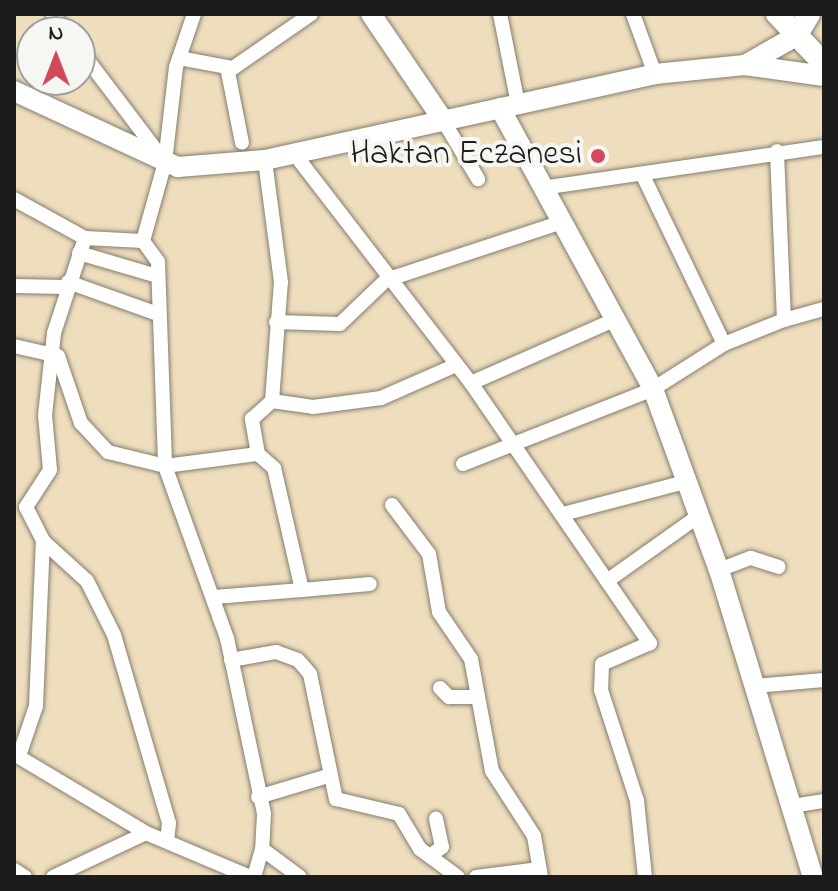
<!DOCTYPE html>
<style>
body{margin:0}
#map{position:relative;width:838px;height:891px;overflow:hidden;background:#eedebe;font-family:"Indie Flower",sans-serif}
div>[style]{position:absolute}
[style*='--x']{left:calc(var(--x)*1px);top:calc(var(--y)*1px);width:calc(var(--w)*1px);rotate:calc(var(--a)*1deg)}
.roads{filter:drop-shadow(0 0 2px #857d6d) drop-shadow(0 0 2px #857d6d)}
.minor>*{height:14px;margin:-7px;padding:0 7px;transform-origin:7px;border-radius:7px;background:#fff}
.secondary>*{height:20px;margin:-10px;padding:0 10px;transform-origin:10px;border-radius:10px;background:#fff}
.trunk>*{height:22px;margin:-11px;padding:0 11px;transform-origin:11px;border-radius:11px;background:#fff}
.dots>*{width:22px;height:22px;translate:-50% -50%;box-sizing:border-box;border:4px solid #f6f6f2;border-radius:50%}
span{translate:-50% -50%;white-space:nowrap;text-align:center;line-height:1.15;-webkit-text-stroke:8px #f6f6f2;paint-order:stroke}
.poi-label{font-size:34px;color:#1c1c1c}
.right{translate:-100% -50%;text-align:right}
.frame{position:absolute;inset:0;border:16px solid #1c1c1c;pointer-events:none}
.north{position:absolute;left:16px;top:16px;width:80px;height:80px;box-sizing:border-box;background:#f6f6f2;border:2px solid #9f9f9c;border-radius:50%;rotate:0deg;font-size:22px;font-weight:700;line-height:32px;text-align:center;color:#1c1c1c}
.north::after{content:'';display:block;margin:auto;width:28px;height:36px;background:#d1495b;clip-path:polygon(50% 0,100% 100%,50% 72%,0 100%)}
</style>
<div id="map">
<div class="roads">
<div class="minor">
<i style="--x:53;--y:14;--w:22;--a:54"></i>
<i style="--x:500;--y:14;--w:92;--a:78.7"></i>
<i style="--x:633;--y:14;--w:64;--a:69.9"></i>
<i style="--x:80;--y:50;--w:141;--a:52.8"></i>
<i style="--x:165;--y:162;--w:96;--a:-83.4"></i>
<i style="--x:176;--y:67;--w:56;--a:-71.2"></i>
<i style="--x:179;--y:58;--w:55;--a:10.5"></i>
<i style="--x:233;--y:68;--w:95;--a:-34.7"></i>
<i style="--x:227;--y:67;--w:77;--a:78.8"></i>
<i style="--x:443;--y:120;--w:69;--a:59.3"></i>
<i style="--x:293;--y:152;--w:292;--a:52.4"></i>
<i style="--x:471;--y:383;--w:316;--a:55.5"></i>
<i style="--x:650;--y:643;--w:52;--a:156.4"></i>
<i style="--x:602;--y:664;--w:26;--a:92"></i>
<i style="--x:601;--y:690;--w:117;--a:72"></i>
<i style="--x:637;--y:801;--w:76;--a:84"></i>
<i style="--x:542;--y:188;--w:285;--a:-8.3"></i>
<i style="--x:14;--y:199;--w:81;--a:28.8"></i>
<i style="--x:85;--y:238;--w:58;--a:3"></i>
<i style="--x:143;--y:241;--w:82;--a:-74.4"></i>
<i style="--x:143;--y:241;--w:26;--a:54"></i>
<i style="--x:158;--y:262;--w:204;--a:88"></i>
<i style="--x:165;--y:466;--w:183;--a:70.2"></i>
<i style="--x:227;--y:638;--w:180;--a:78.1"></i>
<i style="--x:264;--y:814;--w:35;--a:93"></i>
<i style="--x:79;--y:253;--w:81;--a:16.4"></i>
<i style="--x:68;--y:282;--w:92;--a:19.6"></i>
<i style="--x:14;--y:286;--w:52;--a:1.1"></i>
<i style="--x:784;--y:320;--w:41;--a:-15.4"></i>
<i style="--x:276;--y:322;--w:64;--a:1.8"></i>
<i style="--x:340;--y:324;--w:64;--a:-43.7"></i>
<i style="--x:386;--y:280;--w:185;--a:-18.2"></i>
<i style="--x:724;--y:344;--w:65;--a:-21.8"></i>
<i style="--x:784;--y:320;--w:169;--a:-92.4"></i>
<i style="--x:14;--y:346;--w:45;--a:12.8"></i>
<i style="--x:58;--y:356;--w:71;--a:71.1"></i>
<i style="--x:81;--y:423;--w:40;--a:47"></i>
<i style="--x:108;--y:452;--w:59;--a:13.8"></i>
<i style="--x:165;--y:466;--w:94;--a:-7.4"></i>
<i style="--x:471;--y:383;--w:156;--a:-23.8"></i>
<i style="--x:272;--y:401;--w:41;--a:8.3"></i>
<i style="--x:313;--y:407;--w:69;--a:-7.5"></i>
<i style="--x:381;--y:398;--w:80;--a:-23.7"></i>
<i style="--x:463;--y:464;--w:204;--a:-21.5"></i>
<i style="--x:653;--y:389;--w:84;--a:-32.4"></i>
<i style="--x:724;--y:344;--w:184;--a:-115.7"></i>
<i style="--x:392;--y:505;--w:61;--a:52.9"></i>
<i style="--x:429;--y:554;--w:59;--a:80.2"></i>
<i style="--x:439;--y:612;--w:57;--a:55.8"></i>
<i style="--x:471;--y:659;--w:114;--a:79.4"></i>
<i style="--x:492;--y:771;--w:77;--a:57.1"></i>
<i style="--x:534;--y:836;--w:42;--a:80.3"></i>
<i style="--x:26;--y:507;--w:38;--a:63"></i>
<i style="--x:43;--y:541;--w:59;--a:42.3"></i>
<i style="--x:87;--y:581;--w:60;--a:63.4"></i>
<i style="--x:114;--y:635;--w:196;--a:73.7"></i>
<i style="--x:169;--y:823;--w:18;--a:96"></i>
<i style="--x:26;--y:507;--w:44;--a:-57"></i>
<i style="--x:50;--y:470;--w:55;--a:-95.2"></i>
<i style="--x:45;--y:415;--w:82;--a:-83.7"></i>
<i style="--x:54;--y:333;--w:100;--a:-71.9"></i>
<i style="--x:563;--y:514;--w:130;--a:-14.7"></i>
<i style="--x:719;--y:570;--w:34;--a:-21"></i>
<i style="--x:751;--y:558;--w:29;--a:18"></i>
<i style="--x:607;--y:581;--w:114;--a:-35.4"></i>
<i style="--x:302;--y:590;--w:68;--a:-5"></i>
<i style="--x:214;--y:597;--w:88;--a:-4.5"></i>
<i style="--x:302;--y:590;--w:125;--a:-102.9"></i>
<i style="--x:274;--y:468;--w:21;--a:-139"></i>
<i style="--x:258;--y:454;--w:36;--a:-100"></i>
<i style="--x:252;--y:419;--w:27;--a:-42"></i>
<i style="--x:272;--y:401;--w:119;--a:-85.7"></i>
<i style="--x:281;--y:282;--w:123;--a:-97.5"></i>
<i style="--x:231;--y:660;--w:46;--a:-10.1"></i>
<i style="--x:276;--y:652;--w:23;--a:20"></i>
<i style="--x:298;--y:660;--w:18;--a:49"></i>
<i style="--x:310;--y:674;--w:128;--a:78.3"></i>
<i style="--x:336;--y:799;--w:65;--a:13.4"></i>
<i style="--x:399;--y:814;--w:41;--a:59"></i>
<i style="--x:420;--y:849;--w:47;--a:36.4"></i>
<i style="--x:755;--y:686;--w:69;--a:-5"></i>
<i style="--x:440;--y:688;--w:13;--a:45"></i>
<i style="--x:449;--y:697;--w:29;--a:0"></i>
<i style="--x:14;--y:754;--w:154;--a:30.9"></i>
<i style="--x:19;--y:756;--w:53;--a:-71.2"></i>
<i style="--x:36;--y:706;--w:165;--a:-87.6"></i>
<i style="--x:258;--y:797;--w:73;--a:-16.7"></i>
<i style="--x:792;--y:806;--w:32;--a:-9"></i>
<i style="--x:434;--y:853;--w:10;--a:-37"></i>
<i style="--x:442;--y:847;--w:29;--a:-102"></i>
<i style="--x:14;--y:870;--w:13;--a:32"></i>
<i style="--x:53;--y:877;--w:103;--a:-25.3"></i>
<i style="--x:146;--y:833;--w:113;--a:22.9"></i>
<i style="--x:254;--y:877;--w:29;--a:-74"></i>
<i style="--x:262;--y:849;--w:47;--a:36.4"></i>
<i style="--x:476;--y:877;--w:64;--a:-7.2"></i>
</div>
<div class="secondary">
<i style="--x:371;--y:14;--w:128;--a:55.8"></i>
<i style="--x:796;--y:36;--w:59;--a:150.4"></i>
<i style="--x:745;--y:65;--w:80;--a:7.9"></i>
<i style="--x:14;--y:91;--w:181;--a:24.9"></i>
<i style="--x:178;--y:167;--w:87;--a:-4.6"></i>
<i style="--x:265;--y:160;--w:399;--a:-12.4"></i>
<i style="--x:655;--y:74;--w:90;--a:-5.7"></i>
<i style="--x:500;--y:108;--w:320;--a:61.4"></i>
<i style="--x:653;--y:389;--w:193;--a:70"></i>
<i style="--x:719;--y:570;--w:321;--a:73"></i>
</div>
<div class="trunk">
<i style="--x:777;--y:14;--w:69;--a:46.8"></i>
<i style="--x:796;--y:36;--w:26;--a:-59"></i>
</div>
</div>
<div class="dots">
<i style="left:598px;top:156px;background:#d1495b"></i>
</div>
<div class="poi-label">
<span class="right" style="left:582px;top:156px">Haktan Eczanesi</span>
</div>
<div class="frame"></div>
<div class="north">N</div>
</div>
